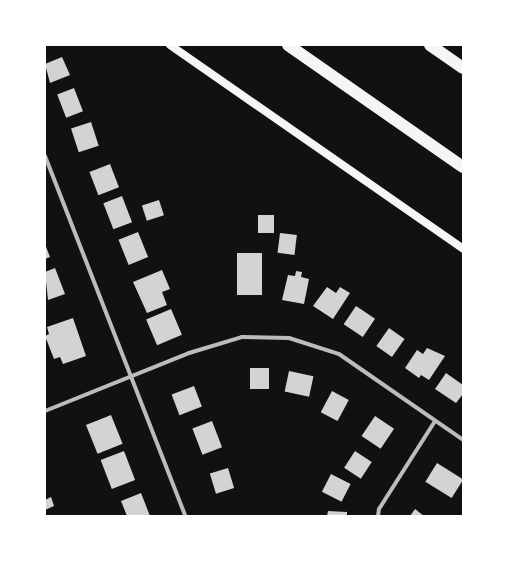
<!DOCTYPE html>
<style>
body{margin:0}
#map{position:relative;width:508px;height:561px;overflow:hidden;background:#111;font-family:"DejaVu Sans",sans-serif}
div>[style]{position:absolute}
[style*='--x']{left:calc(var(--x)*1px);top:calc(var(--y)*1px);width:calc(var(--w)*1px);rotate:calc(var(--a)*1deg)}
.building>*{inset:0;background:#d3d3d3;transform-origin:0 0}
.minor>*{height:4px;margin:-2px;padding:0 2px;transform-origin:2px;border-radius:2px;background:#bcbcbc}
.secondary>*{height:8px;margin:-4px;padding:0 4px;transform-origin:4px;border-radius:4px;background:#f5f5f5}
.motorway>*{height:12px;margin:-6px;padding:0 6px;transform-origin:6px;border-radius:6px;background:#f5f5f5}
span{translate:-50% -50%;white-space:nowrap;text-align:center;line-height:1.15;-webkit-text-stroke:3.5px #fff;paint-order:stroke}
.frame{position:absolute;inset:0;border:46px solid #fff;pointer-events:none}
</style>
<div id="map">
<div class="building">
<i style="clip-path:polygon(62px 57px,70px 75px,50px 83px,45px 64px)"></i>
<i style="left:74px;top:88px;width:25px;height:18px;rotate:69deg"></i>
<i style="left:91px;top:122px;width:25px;height:21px;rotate:72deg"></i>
<i style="left:110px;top:164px;width:25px;height:22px;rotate:69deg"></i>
<i style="left:122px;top:196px;width:28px;height:20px;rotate:69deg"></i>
<i style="left:159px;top:200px;width:16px;height:18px;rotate:72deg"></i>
<i style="left:258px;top:215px;width:16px;height:18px"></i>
<i style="left:138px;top:232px;width:27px;height:21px;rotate:68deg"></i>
<i style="left:280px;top:233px;width:17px;height:20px;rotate:7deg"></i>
<i style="clip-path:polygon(45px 244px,50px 257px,45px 259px)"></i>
<i style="left:237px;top:253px;width:25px;height:42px"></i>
<i style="clip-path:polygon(55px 268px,65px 294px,48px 300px,45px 272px)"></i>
<i style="clip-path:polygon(162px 270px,170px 289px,162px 292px,167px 305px,147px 313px,133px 282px)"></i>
<i style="clip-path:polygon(296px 271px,302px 272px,301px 277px,309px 279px,304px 304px,282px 300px,288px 275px,295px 276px)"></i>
<i style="clip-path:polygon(327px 287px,336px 293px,340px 287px,350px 293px,333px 319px,313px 306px)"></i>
<i style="left:356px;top:306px;width:23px;height:22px;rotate:34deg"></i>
<i style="left:171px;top:309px;width:28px;height:27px;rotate:67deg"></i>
<i style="clip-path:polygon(73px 318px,86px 356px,63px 364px,60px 357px,54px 359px,45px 336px,49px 334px,47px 327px)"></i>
<i style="left:389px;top:328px;width:19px;height:22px;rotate:35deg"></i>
<i style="clip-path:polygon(427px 348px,445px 356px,429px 380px,421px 375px,419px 378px,405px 368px,417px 350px,423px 354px)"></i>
<i style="left:269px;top:368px;width:21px;height:19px;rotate:90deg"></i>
<i style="left:289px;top:371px;width:25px;height:21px;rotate:12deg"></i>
<i style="clip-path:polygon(446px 373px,463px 385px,463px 394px,456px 403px,435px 389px)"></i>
<i style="left:194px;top:386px;width:22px;height:24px;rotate:69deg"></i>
<i style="left:332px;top:391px;width:19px;height:24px;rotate:28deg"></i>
<i style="left:111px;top:415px;width:31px;height:27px;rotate:68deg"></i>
<i style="left:375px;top:416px;width:23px;height:24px;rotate:34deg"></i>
<i style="left:212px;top:421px;width:28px;height:21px;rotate:69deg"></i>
<i style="left:124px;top:451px;width:31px;height:25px;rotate:69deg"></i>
<i style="left:355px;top:451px;width:20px;height:20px;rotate:33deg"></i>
<i style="left:437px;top:463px;width:31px;height:22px;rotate:32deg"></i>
<i style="left:228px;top:468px;width:21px;height:19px;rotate:73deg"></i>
<i style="left:331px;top:474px;width:22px;height:20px;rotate:27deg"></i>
<i style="clip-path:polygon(141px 493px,150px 516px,127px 516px,121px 501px)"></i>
<i style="clip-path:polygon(51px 497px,54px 506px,45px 510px,45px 500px)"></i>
<i style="clip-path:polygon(415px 509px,424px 516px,410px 516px)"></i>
<i style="clip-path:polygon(328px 511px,347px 512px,347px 516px,327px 516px)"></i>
</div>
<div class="minor">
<i style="--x:45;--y:156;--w:386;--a:68.7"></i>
<i style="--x:45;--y:411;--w:155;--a:-21.9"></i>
<i style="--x:189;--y:353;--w:55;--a:-16.8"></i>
<i style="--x:242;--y:337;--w:47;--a:1.2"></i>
<i style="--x:289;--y:338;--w:52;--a:17.7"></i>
<i style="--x:339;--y:354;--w:151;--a:34.7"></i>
<i style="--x:378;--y:516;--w:7;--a:-82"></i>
<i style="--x:379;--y:509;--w:104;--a:-57.5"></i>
</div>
<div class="secondary">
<i style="--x:170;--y:45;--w:357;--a:34.8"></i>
</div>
<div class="motorway">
<i style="--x:288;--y:45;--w:213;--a:34.9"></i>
<i style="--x:430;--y:45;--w:40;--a:34.9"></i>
</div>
<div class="frame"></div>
</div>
